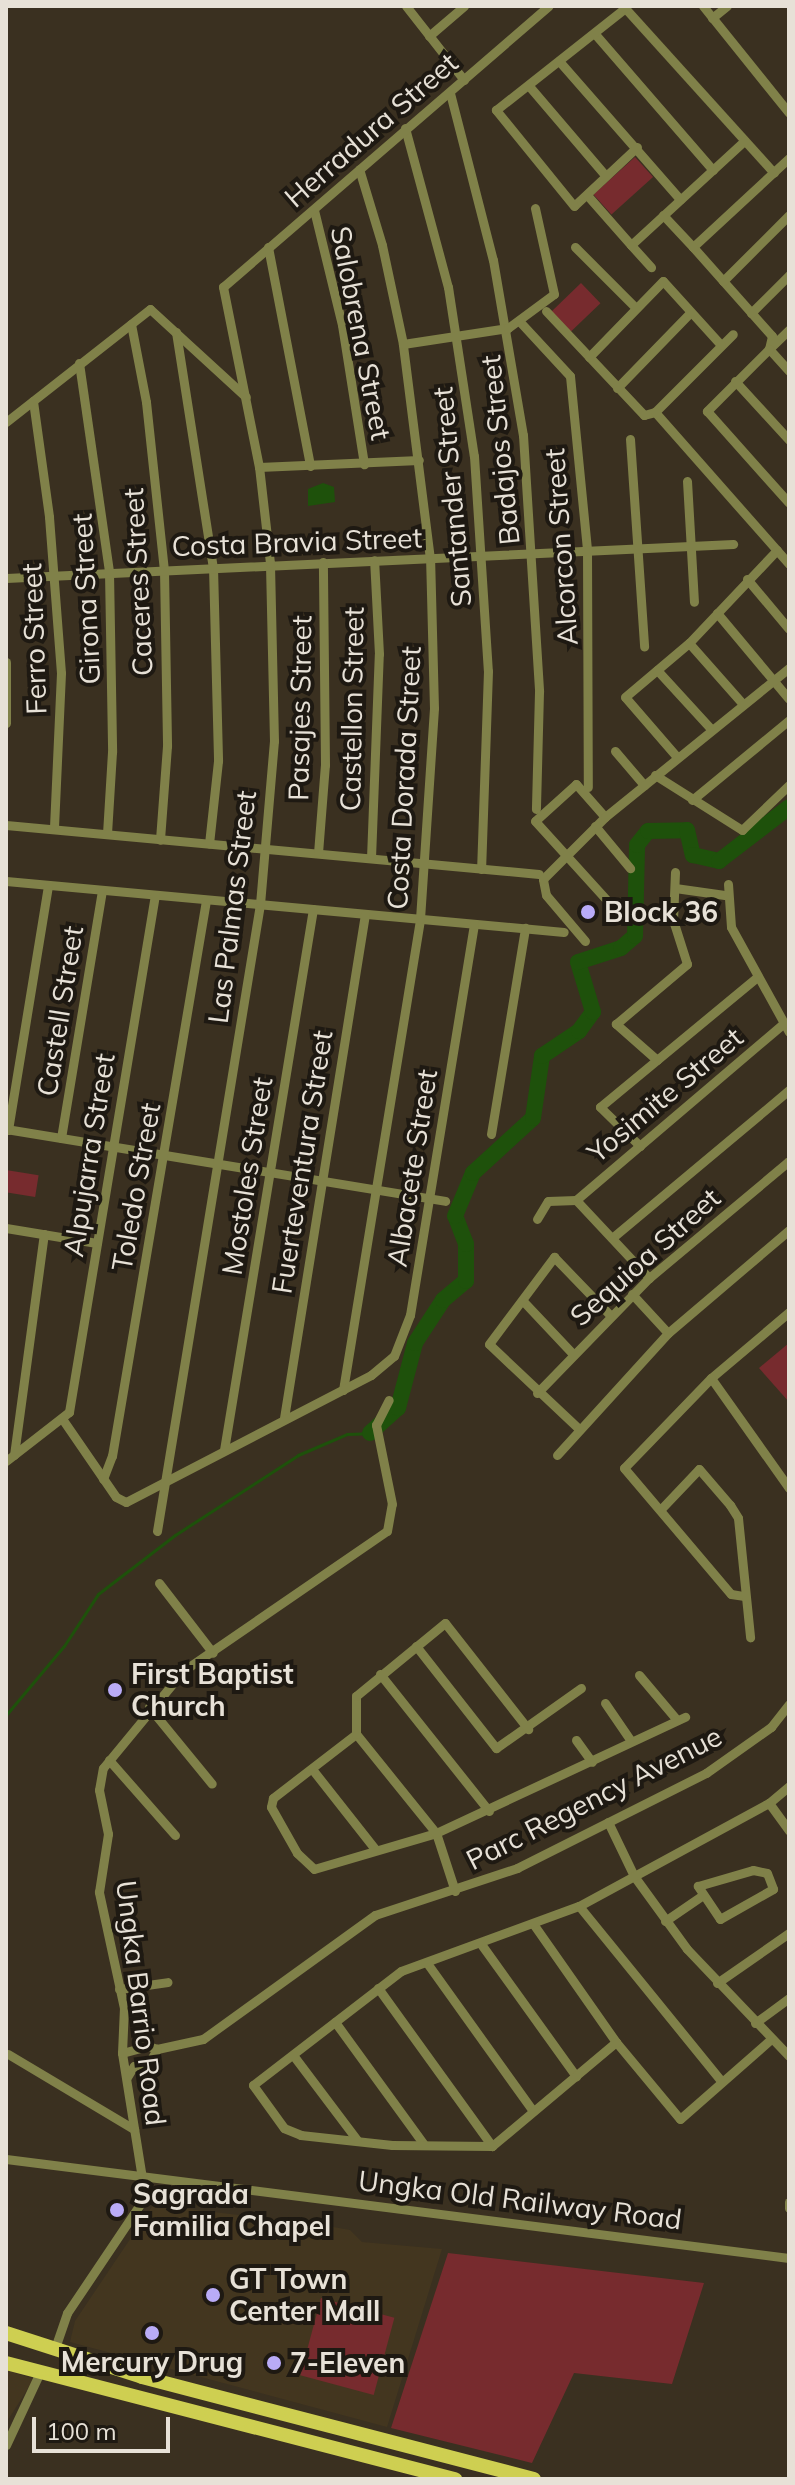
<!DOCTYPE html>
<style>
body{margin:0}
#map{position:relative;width:795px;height:2485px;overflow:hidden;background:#3a3020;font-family:Mulish,sans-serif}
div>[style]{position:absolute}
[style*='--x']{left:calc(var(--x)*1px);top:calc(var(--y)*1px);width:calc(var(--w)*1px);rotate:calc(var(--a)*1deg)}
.built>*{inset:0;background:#43361f}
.green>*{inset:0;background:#772b2e;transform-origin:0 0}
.water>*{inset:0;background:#1e510b}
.stream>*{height:3px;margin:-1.5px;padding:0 1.5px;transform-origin:1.5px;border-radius:1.5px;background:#1e510b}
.river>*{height:16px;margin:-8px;padding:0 8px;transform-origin:8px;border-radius:8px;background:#1e510b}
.street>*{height:9px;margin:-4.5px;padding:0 4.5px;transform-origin:4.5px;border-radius:4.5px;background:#808149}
.primary>*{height:14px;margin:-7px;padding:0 7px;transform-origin:7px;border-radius:7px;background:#cecf51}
.dots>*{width:22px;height:22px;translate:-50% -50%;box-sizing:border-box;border:4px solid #1e1912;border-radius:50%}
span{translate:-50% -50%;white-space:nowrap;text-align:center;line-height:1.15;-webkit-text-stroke:8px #1e1912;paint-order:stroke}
.street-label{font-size:28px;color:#e7e1d7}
.poi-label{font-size:28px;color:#e7e1d7;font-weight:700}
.left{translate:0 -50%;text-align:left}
.frame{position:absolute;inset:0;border:8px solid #e7e1d7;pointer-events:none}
.scale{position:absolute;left:32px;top:2417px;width:138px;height:36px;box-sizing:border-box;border:4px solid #e7e1d7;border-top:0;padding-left:10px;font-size:24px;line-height:28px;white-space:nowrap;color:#e7e1d7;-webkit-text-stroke:6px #1e1912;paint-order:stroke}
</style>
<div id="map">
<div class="built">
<i style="clip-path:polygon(153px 2205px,317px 2224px,350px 2230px,362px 2242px,442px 2249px,387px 2427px,70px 2342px,75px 2321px)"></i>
<i style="clip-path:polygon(6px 2370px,34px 2379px,6px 2423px)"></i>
</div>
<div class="green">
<i style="left:635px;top:157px;width:27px;height:56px;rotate:48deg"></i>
<i style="left:581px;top:283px;width:28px;height:41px;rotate:46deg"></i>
<i style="left:6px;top:1170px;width:33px;height:22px;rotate:9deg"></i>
<i style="clip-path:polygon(789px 1343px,789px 1402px,759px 1368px)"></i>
<i style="clip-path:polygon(448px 2253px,704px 2283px,672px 2384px,574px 2373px,532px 2463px,391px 2428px)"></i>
<i style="left:321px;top:2298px;width:76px;height:80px;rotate:15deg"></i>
</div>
<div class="water">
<i style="clip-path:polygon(323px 483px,334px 487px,335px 502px,308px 506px,308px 489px)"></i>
</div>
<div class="stream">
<i style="--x:6;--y:1715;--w:90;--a:-50"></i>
<i style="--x:64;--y:1646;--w:62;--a:-56.8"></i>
<i style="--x:98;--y:1594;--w:97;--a:-37.5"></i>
<i style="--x:175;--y:1535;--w:147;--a:-33"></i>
<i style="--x:298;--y:1455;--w:53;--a:-23.2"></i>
<i style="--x:347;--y:1434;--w:23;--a:-2"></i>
</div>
<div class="river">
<i style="--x:370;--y:1433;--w:38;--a:-42"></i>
<i style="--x:398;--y:1408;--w:67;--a:-75.3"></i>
<i style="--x:415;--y:1343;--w:51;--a:-56.9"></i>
<i style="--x:443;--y:1300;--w:30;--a:-40"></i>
<i style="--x:466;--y:1281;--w:37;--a:-90"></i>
<i style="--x:466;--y:1244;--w:30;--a:-111"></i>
<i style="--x:455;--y:1216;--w:47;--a:-67.3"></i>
<i style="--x:473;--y:1173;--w:81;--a:-42.5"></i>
<i style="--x:533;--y:1118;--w:63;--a:-81.7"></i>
<i style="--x:542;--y:1056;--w:45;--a:-34"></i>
<i style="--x:579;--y:1031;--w:24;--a:-54"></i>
<i style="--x:593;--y:1012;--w:52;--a:-106.7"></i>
<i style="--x:578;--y:962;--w:45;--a:-18"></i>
<i style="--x:621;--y:948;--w:18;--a:-41"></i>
<i style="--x:635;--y:936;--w:91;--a:-88.7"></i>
<i style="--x:637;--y:845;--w:18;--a:-52"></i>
<i style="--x:648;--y:831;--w:39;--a:-1"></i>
<i style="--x:687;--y:830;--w:26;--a:77"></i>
<i style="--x:693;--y:855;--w:27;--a:13"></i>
<i style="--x:719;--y:861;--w:88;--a:-37.6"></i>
</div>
<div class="street">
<i style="--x:406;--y:6;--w:94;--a:51.9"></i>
<i style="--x:703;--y:6;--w:137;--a:51.2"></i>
<i style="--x:712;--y:18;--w:19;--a:-39"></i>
<i style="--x:595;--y:34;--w:180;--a:49.1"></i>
<i style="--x:429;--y:36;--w:46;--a:-40.6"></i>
<i style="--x:559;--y:61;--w:184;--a:48.8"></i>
<i style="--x:529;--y:86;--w:118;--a:49.5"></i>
<i style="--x:450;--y:93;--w:172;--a:75.6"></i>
<i style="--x:493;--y:260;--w:178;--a:80.3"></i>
<i style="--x:523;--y:435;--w:257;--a:86.4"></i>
<i style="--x:539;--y:692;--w:117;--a:91.5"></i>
<i style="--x:405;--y:128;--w:165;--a:74.9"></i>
<i style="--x:448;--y:287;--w:171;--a:81.3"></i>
<i style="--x:474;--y:456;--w:215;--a:86.3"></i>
<i style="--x:488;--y:671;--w:198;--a:92"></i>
<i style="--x:637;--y:147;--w:86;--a:136.9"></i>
<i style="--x:574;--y:206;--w:124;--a:-129.1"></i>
<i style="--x:496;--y:110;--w:164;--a:-38.3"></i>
<i style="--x:625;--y:8;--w:222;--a:47.9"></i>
<i style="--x:789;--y:158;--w:131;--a:137.2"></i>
<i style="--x:693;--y:247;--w:119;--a:48.4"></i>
<i style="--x:772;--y:336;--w:13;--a:103"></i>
<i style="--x:769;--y:349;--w:28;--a:-44"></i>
<i style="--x:587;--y:195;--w:67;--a:48.7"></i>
<i style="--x:631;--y:245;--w:154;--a:-42.6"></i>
<i style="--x:314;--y:210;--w:118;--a:76.3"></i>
<i style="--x:342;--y:325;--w:141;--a:81"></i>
<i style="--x:663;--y:215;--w:44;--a:46.8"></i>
<i style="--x:631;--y:245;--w:30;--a:48"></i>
<i style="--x:268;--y:247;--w:223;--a:79.1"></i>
<i style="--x:575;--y:247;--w:86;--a:45"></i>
<i style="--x:723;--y:281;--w:93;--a:-45"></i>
<i style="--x:546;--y:311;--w:143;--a:46.7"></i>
<i style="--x:644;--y:415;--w:11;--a:-15"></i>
<i style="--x:655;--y:412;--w:110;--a:-45"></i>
<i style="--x:751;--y:313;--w:54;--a:-45"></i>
<i style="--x:521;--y:323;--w:72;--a:47.2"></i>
<i style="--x:570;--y:376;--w:175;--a:84.4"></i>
<i style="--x:587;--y:550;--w:237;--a:89.8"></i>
<i style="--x:131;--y:324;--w:79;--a:79.1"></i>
<i style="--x:146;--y:402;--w:169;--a:83.9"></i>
<i style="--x:164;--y:570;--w:176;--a:89"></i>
<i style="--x:167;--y:746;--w:94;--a:94.3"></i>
<i style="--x:176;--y:332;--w:238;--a:81.1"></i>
<i style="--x:213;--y:567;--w:194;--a:88.5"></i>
<i style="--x:218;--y:761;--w:83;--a:96.2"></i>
<i style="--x:403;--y:344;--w:106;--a:-8.7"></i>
<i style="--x:508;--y:328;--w:57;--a:-36.5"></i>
<i style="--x:554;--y:294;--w:88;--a:-102.5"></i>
<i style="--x:589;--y:357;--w:106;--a:-45.8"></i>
<i style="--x:663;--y:281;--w:86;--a:47.8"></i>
<i style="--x:79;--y:363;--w:211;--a:81.8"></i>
<i style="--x:109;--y:572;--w:180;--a:89"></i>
<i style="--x:112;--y:752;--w:82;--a:93.5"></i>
<i style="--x:789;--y:371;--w:30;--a:-132"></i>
<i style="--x:769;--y:349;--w:88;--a:135"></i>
<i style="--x:707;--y:411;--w:123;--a:48.3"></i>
<i style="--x:735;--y:381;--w:80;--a:47.5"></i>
<i style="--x:617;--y:388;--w:105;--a:-45.8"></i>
<i style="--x:33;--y:401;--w:117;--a:82.1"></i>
<i style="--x:49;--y:517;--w:156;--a:85.6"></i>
<i style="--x:61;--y:673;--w:156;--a:92.6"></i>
<i style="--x:655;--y:412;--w:203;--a:48.6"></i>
<i style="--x:6;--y:422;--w:183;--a:-38.1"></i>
<i style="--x:150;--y:309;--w:130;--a:42.5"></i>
<i style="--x:630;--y:439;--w:208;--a:86.1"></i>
<i style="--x:259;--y:467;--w:160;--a:-2.5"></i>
<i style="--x:687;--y:481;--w:121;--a:86.7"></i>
<i style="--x:6;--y:578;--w:728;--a:-2.68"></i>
<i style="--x:747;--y:579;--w:65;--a:50"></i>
<i style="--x:717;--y:613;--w:112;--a:50.1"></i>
<i style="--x:689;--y:643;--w:80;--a:48.5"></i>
<i style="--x:6;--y:662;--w:61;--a:90"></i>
<i style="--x:657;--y:670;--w:80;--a:47.5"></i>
<i style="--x:615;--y:751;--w:45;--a:49.5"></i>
<i style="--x:677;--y:757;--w:79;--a:-130.9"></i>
<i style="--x:625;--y:697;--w:84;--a:-40.2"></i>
<i style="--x:689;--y:643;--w:128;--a:-46.6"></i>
<i style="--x:655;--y:775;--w:103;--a:32.3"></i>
<i style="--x:742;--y:830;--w:65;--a:-43.8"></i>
<i style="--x:692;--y:800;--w:126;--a:-39.5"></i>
<i style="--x:605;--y:817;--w:44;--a:-131.3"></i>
<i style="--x:576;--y:784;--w:55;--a:137.9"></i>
<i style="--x:535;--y:821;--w:130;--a:47.8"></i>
<i style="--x:6;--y:825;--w:535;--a:5.25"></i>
<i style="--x:595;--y:826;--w:55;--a:50.2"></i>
<i style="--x:318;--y:853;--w:88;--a:-85.5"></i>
<i style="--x:325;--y:765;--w:203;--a:-90.6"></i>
<i style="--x:371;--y:858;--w:204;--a:-87.8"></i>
<i style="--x:379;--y:654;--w:94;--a:-93"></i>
<i style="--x:6;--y:881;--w:560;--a:5.22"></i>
<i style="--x:728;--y:884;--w:43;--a:86"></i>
<i style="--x:731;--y:927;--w:120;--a:61.1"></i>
<i style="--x:675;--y:888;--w:50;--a:8"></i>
<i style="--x:585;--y:941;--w:60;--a:-130.3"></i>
<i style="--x:546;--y:895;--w:16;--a:-101"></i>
<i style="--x:543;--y:879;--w:88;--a:-45"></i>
<i style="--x:605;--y:817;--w:237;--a:-39"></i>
<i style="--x:657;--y:1060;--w:55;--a:-138.7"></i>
<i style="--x:616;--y:1024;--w:93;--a:-40.2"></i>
<i style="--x:687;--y:964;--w:46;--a:-107.7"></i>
<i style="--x:673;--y:920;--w:48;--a:-87.6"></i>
<i style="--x:6;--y:1129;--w:445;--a:9.3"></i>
<i style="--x:8;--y:1130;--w:248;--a:-80.7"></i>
<i style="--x:491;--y:1134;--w:209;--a:-80.6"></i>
<i style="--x:61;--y:1138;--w:251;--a:-80.6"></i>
<i style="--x:640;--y:1146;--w:56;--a:-135.7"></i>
<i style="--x:600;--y:1107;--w:202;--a:-39.6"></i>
<i style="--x:576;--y:1200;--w:272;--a:-40.4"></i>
<i style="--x:537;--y:1219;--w:21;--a:-59"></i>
<i style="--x:548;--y:1201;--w:28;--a:-2"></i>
<i style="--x:576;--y:1200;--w:107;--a:46.9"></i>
<i style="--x:6;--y:1228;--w:92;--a:9.4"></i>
<i style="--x:612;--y:1238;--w:231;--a:-39.9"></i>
<i style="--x:632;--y:1294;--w:53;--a:47.3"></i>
<i style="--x:523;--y:1301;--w:73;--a:46.7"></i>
<i style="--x:789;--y:1312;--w:102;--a:139.8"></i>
<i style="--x:711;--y:1378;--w:135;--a:54.7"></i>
<i style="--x:711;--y:1378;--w:125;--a:134"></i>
<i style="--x:624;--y:1468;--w:165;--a:49.7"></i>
<i style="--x:731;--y:1594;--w:12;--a:9"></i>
<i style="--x:343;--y:1390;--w:477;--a:-80.7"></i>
<i style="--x:420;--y:919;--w:211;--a:-86.2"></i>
<i style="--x:434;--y:708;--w:149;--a:-91.5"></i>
<i style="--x:430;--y:559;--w:217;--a:-97.2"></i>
<i style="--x:403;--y:344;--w:101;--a:-102"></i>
<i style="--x:382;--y:245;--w:79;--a:-106.8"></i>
<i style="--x:537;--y:1393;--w:161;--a:-45.8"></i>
<i style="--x:649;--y:1278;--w:182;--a:-39.9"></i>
<i style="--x:284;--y:1418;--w:510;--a:-80.87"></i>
<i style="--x:63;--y:1420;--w:93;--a:55.5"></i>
<i style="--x:116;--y:1497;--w:11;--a:27"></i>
<i style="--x:126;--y:1502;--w:276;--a:-27.4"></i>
<i style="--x:371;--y:1375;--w:30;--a:-40"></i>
<i style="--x:394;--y:1356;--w:44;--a:-68.7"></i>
<i style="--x:410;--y:1315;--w:396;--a:-80.7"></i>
<i style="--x:578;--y:1428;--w:122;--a:-136.7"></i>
<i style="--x:489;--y:1344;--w:109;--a:-53.2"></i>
<i style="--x:554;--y:1257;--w:79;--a:46"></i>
<i style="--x:224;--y:1450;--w:548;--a:-80.66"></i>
<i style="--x:14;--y:1455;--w:223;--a:-82.3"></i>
<i style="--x:557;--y:1455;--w:165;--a:-47.7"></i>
<i style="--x:668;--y:1333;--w:159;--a:-40.4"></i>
<i style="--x:6;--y:1461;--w:80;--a:-37.9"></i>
<i style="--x:69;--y:1412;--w:524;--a:-80.56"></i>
<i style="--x:103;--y:1479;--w:25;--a:-69"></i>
<i style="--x:112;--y:1456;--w:564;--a:-80.4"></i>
<i style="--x:661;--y:1509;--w:55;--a:-46.5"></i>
<i style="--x:699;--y:1469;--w:48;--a:49.3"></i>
<i style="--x:730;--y:1505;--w:15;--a:58"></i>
<i style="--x:738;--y:1518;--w:120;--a:84.2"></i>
<i style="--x:157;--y:1531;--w:635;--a:-80.67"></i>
<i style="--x:260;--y:904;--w:164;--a:-85.1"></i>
<i style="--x:274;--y:741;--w:178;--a:-91.3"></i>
<i style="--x:270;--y:563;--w:97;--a:-96.5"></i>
<i style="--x:259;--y:467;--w:184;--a:-101.3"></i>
<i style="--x:223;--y:287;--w:430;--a:-40.8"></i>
<i style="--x:159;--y:1583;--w:88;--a:52.4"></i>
<i style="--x:416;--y:1646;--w:130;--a:51.9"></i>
<i style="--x:496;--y:1748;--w:104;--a:-35.2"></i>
<i style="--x:380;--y:1674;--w:175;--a:51.5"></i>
<i style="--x:639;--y:1675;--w:59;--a:49.8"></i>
<i style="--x:605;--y:1703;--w:46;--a:55.6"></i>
<i style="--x:149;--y:1707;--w:99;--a:50.7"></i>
<i style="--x:356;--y:1734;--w:105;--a:142.4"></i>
<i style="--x:273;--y:1798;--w:9;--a:103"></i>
<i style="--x:271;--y:1807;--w:53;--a:60.5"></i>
<i style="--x:297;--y:1853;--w:23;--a:43"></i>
<i style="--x:314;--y:1869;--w:127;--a:-16.4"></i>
<i style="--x:436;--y:1833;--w:275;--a:-25"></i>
<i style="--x:576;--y:1740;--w:27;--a:54"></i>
<i style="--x:109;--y:1760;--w:100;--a:48.7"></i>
<i style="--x:312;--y:1769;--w:102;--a:51.8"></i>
<i style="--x:769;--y:1803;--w:34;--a:54"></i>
<i style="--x:608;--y:1822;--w:60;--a:64.3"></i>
<i style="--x:634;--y:1876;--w:90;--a:54"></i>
<i style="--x:687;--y:1949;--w:148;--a:46.4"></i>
<i style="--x:753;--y:1870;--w:14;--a:12"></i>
<i style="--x:767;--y:1873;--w:17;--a:69"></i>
<i style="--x:773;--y:1889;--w:61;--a:150.5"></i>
<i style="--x:720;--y:1919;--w:40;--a:-124"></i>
<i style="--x:698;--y:1886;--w:57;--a:-16.2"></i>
<i style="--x:455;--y:1891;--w:61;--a:-108.1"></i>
<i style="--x:436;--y:1833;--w:127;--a:-128.9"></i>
<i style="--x:356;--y:1734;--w:38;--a:-90"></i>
<i style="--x:356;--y:1696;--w:115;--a:-39.4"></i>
<i style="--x:445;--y:1623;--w:135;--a:51.9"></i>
<i style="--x:579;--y:1906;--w:225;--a:50.9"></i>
<i style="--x:665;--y:1921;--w:46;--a:-34.4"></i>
<i style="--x:534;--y:1925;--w:143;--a:55"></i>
<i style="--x:616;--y:2042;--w:100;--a:50.3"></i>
<i style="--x:680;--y:2119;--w:121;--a:-41.3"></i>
<i style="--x:481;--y:1944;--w:163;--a:54.3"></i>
<i style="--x:427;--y:1963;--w:182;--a:54.4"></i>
<i style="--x:717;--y:1983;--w:88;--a:-34.8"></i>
<i style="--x:378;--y:1988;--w:195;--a:54.2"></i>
<i style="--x:119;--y:1989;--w:49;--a:-8.1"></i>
<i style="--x:335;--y:2022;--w:150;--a:54"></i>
<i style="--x:755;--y:2023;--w:42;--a:-36.3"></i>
<i style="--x:616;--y:2042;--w:162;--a:140"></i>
<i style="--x:492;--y:2146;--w:100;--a:-179.4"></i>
<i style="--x:392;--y:2145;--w:92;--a:-173.7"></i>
<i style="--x:301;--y:2135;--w:18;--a:-158"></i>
<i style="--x:284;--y:2128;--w:53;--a:-125.8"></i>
<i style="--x:253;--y:2085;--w:187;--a:-37.6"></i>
<i style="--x:401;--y:1971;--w:189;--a:-20.1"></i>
<i style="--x:579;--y:1906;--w:216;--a:-28.5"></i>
<i style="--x:769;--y:1803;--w:26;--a:-40"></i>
<i style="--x:157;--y:2049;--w:47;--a:-12.3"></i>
<i style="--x:203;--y:2039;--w:212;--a:-35.8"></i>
<i style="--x:375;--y:1915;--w:150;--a:-18.3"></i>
<i style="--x:517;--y:1868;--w:212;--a:-26.7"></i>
<i style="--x:706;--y:1773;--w:80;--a:-35.3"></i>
<i style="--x:771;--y:1727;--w:29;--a:-52"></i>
<i style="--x:122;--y:2053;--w:27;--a:-15"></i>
<i style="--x:148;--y:2046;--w:9;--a:18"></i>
<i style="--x:8;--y:2054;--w:147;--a:30.8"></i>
<i style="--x:293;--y:2055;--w:106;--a:53"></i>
<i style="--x:127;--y:2077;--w:13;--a:-58"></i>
<i style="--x:134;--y:2066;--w:17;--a:-17"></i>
<i style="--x:150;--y:2061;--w:14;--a:-60"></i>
<i style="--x:6;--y:2159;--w:789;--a:7.21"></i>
<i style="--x:789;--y:2202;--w:6;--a:90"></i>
<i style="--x:55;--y:2348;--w:37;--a:-71"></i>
<i style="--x:67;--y:2313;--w:133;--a:-56.1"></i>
<i style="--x:141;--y:2203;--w:25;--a:-88"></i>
<i style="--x:142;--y:2178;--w:127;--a:-99.1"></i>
<i style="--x:122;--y:2053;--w:45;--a:-87.5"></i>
<i style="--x:124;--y:2008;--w:119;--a:-102.2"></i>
<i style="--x:99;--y:1892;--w:59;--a:-81.2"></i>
<i style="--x:108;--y:1834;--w:45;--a:-101.6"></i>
<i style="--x:99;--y:1790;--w:22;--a:-80"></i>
<i style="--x:103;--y:1768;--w:126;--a:-50.5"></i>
<i style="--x:183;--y:1671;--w:247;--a:-34.5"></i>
<i style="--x:387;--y:1531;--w:27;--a:-80"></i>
<i style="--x:392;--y:1504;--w:81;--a:-101.4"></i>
<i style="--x:376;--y:1425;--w:28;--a:-63"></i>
<i style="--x:6;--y:2445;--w:81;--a:-65"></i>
</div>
<div class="primary">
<i style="--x:6;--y:2333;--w:143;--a:17.9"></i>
<i style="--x:142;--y:2377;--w:405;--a:14.6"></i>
<i style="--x:6;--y:2363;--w:464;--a:14.5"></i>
</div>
<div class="dots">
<i style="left:588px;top:912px;background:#b9abf7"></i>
<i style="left:115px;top:1690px;background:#b9abf7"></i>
<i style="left:117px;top:2210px;background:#b9abf7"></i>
<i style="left:213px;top:2295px;background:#b9abf7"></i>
<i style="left:152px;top:2333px;background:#b9abf7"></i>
<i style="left:274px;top:2363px;background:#b9abf7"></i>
</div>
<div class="street-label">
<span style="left:371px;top:130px;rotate:-41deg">Herradura Street</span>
<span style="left:361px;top:333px;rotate:79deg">Salobrena Street</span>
<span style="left:500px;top:450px;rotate:-96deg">Badajos Street</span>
<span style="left:452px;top:497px;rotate:-95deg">Santander Street</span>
<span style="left:297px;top:542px;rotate:-2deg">Costa Bravia Street</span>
<span style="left:561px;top:547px;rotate:-94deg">Alcorcon Street</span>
<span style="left:138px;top:582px;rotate:-93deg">Caceres Street</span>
<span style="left:86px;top:599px;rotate:-93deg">Girona Street</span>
<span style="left:34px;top:639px;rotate:-92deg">Ferro Street</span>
<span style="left:300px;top:708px;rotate:-89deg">Pasajes Street</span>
<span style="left:352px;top:709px;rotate:-89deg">Castellon Street</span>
<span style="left:404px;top:778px;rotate:-87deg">Costa Dorada Street</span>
<span style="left:232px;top:907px;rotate:-83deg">Las Palmas Street</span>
<span style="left:60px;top:1011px;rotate:-81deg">Castell Street</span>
<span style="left:665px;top:1095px;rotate:-40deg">Yosimite Street</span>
<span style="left:89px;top:1155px;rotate:-81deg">Alpujarra Street</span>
<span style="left:302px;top:1162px;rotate:-81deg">Fuerteventura Street</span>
<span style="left:412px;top:1168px;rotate:-81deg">Albacete Street</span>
<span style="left:247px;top:1176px;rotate:-81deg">Mostoles Street</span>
<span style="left:136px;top:1187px;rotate:-80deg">Toledo Street</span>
<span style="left:645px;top:1257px;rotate:-42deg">Sequioa Street</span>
<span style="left:594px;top:1798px;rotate:-27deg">Parc Regency Avenue</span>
<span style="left:141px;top:2003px;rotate:83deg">Ungka Barrio Road</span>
<span style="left:520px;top:2200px;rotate:7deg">Ungka Old Railway Road</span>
</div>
<div class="poi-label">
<span class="left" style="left:604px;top:912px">Block 36</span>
<span class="left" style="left:131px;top:1690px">First Baptist<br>Church</span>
<span class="left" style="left:133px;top:2210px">Sagrada<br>Familia Chapel</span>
<span class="left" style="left:229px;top:2295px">GT Town<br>Center Mall</span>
<span style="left:152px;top:2362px">Mercury Drug</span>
<span class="left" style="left:290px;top:2363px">7-Eleven</span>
</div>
<div class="frame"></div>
<div class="scale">100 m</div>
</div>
